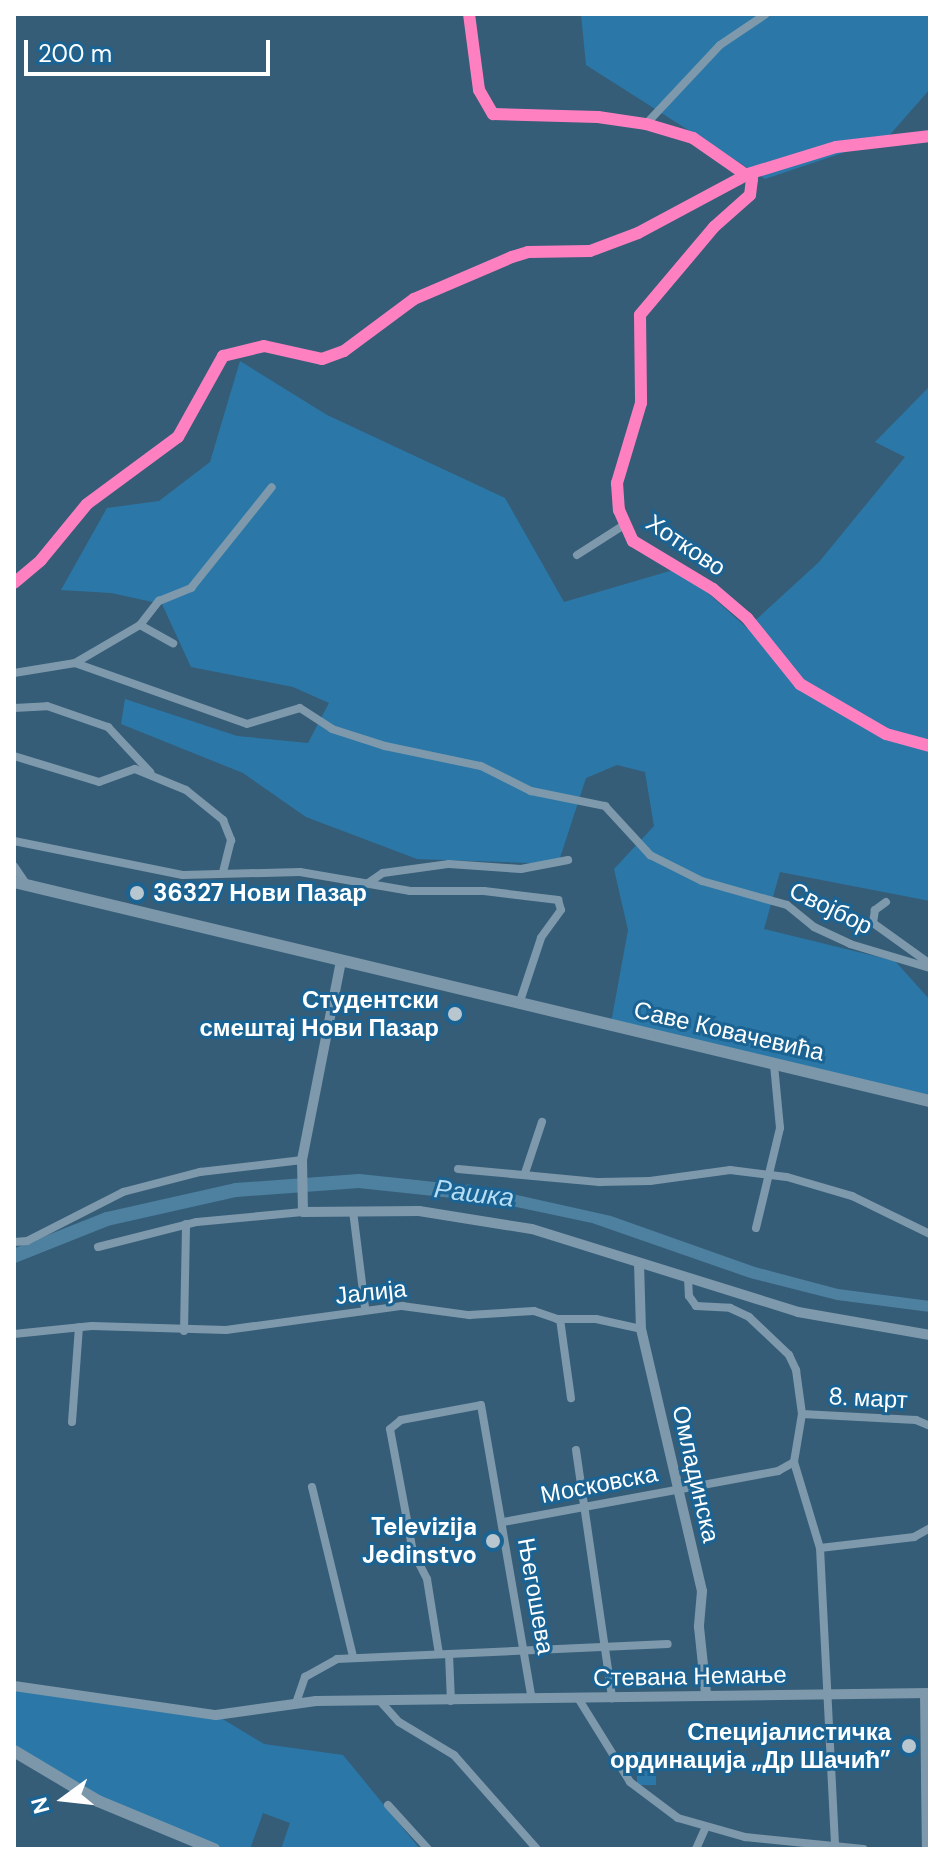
<!DOCTYPE html>
<meta charset="utf-8">
<style>
body{margin:0}
#map{position:relative;width:944px;height:1863px;overflow:hidden;background:#355d78;font-family:"DM Sans",sans-serif}
div>[style]{position:absolute}
[style*='--x']{left:calc(var(--x)*1px);top:calc(var(--y)*1px);width:calc(var(--w)*1px);rotate:calc(var(--a)*1deg)}
.green>*{inset:0;background:#2b78a8;transform-origin:0 0}
.water>*{inset:0;background:#4e80a0}
.river>*{height:14px;margin:-7px;padding:0 7px;transform-origin:7px;border-radius:7px;background:#4e80a0}
.minor>*{height:8px;margin:-4px;padding:0 4px;transform-origin:4px;border-radius:4px;background:#7e99ab}
.tertiary>*{height:10px;margin:-5px;padding:0 5px;transform-origin:5px;border-radius:5px;background:#7e99ab}
.primary>*{height:12px;margin:-6px;padding:0 6px;transform-origin:6px;border-radius:6px;background:#7c97a9}
.cycleway>*{height:12px;margin:-6px;padding:0 6px;transform-origin:6px;border-radius:6px;background:#ff80c0}
.dots>*{width:22px;height:22px;translate:-50% -50%;box-sizing:border-box;border:4px solid #1a6393;border-radius:50%}
span{translate:-50% -50%;white-space:nowrap;text-align:center;line-height:1.15;-webkit-text-stroke:6px #1a6393;paint-order:stroke}
.street-label{font-size:24px;color:#fff}
.poi-label{font-size:24px;color:#fff;font-weight:700}
.left{translate:0 -50%;text-align:left}
.right{translate:-100% -50%;text-align:right}
.water-label{font-size:26px;color:#b6def6;font-style:italic}
.frame{position:absolute;inset:0;border:16px solid #fff;pointer-events:none}
.north{position:absolute;left:24px;top:1759px;width:80px;height:80px;-webkit-text-stroke:6px #1a6393;paint-order:stroke;rotate:255deg;font-size:22px;font-weight:700;line-height:32px;text-align:center;color:#fff}
.north::after{content:'';display:block;margin:auto;width:28px;height:36px;background:#fff;clip-path:polygon(50% 0,100% 100%,50% 72%,0 100%)}
.scale{position:absolute;left:24px;top:40px;width:246px;height:36px;box-sizing:border-box;border:4px solid #fff;border-top:0;padding-left:10px;font-size:24px;line-height:28px;white-space:nowrap;color:#fff;-webkit-text-stroke:6px #1a6393;paint-order:stroke}
</style>
<div id="map">
<div class="green">
<i style="clip-path:polygon(581px 14px,930px 14px,930px 89px,887px 138px,765px 179px,586px 65px)"></i>
<i style="clip-path:polygon(240px 361px,327px 415px,505px 498px,564px 602px,680px 568px,747px 628px,819px 562px,905px 457px,875px 442px,930px 386px,930px 901px,780px 872px,764px 929px,895px 961px,930px 1000px,930px 1095px,611px 1023px,628px 930px,614px 869px,654px 826px,645px 772px,617px 765px,586px 778px,558px 864px,417px 859px,306px 817px,243px 773px,121px 724px,125px 699px,237px 736px,308px 743px,329px 703px,293px 687px,191px 667px,162px 604px,111px 593px,61px 590px,107px 508px,159px 501px,210px 462px)"></i>
<i style="clip-path:polygon(14px 1686px,216px 1715px,264px 1744px,343px 1755px,420px 1849px,281px 1849px,290px 1823px,263px 1813px,250px 1849px,214px 1849px,160px 1828px,14px 1751px)"></i>
<i style="left:637px;top:1752px;width:19px;height:33px"></i>
</div>
<div class="water">
<i style="clip-path:polygon(467px 1184px,611px 1216px,755px 1267px,838px 1289px,930px 1301px,930px 1312px,837px 1300px,750px 1278px,592px 1223px,465px 1196px)"></i>
</div>
<div class="river">
<i style="--x:14;--y:1256;--w:100;--a:-21.7"></i>
<i style="--x:107;--y:1219;--w:132;--a:-12.7"></i>
<i style="--x:236;--y:1190;--w:123;--a:-4.2"></i>
<i style="--x:359;--y:1181;--w:123;--a:6.1"></i>
</div>
<div class="minor">
<i style="--x:469;--y:14;--w:77;--a:82.5"></i>
<i style="--x:479;--y:90;--w:28;--a:60"></i>
<i style="--x:493;--y:114;--w:105;--a:1.6"></i>
<i style="--x:598;--y:117;--w:49;--a:8.3"></i>
<i style="--x:646;--y:124;--w:49;--a:16.6"></i>
<i style="--x:693;--y:138;--w:72;--a:34.8"></i>
<i style="--x:752;--y:179;--w:16;--a:97"></i>
<i style="--x:750;--y:195;--w:48;--a:138.4"></i>
<i style="--x:714;--y:227;--w:115;--a:130.1"></i>
<i style="--x:640;--y:315;--w:88;--a:89.3"></i>
<i style="--x:641;--y:403;--w:84;--a:106.7"></i>
<i style="--x:617;--y:483;--w:27;--a:86"></i>
<i style="--x:619;--y:510;--w:34;--a:66"></i>
<i style="--x:633;--y:541;--w:93;--a:31"></i>
<i style="--x:713;--y:589;--w:45;--a:40.5"></i>
<i style="--x:747;--y:618;--w:85;--a:51.2"></i>
<i style="--x:800;--y:684;--w:99;--a:30.2"></i>
<i style="--x:886;--y:734;--w:46;--a:15.3"></i>
<i style="--x:646;--y:124;--w:108;--a:-46.9"></i>
<i style="--x:720;--y:45;--w:55;--a:-34"></i>
<i style="--x:577;--y:555;--w:56;--a:-32.6"></i>
<i style="--x:14;--y:583;--w:35;--a:-40"></i>
<i style="--x:41;--y:560;--w:72;--a:-50.6"></i>
<i style="--x:87;--y:504;--w:113;--a:-36.4"></i>
<i style="--x:178;--y:437;--w:93;--a:-60.9"></i>
<i style="--x:223;--y:356;--w:42;--a:-13.7"></i>
<i style="--x:264;--y:346;--w:59;--a:12.6"></i>
<i style="--x:322;--y:359;--w:23;--a:-20"></i>
<i style="--x:344;--y:351;--w:87;--a:-36.6"></i>
<i style="--x:414;--y:299;--w:107;--a:-23.2"></i>
<i style="--x:512;--y:257;--w:17;--a:-17"></i>
<i style="--x:528;--y:252;--w:62;--a:-0.9"></i>
<i style="--x:590;--y:251;--w:51;--a:-20.6"></i>
<i style="--x:638;--y:233;--w:125;--a:-28.2"></i>
<i style="--x:748;--y:174;--w:92;--a:-17.1"></i>
<i style="--x:836;--y:147;--w:95;--a:-6.7"></i>
<i style="--x:140;--y:625;--w:31;--a:-52"></i>
<i style="--x:159;--y:601;--w:35;--a:-22"></i>
<i style="--x:191;--y:588;--w:129;--a:-51.3"></i>
<i style="--x:75;--y:663;--w:75;--a:-30.3"></i>
<i style="--x:140;--y:625;--w:38;--a:29"></i>
<i style="--x:14;--y:673;--w:62;--a:-9.3"></i>
<i style="--x:75;--y:663;--w:182;--a:19.5"></i>
<i style="--x:247;--y:724;--w:55;--a:-16.8"></i>
<i style="--x:300;--y:708;--w:38;--a:33"></i>
<i style="--x:332;--y:729;--w:56;--a:17.8"></i>
<i style="--x:385;--y:746;--w:98;--a:11.8"></i>
<i style="--x:481;--y:766;--w:56;--a:26.6"></i>
<i style="--x:531;--y:791;--w:76;--a:11.5"></i>
<i style="--x:605;--y:806;--w:67;--a:47.4"></i>
<i style="--x:650;--y:855;--w:58;--a:26.6"></i>
<i style="--x:702;--y:881;--w:88;--a:15.8"></i>
<i style="--x:787;--y:905;--w:35;--a:39"></i>
<i style="--x:814;--y:927;--w:40;--a:25"></i>
<i style="--x:850;--y:944;--w:84;--a:16.7"></i>
<i style="--x:14;--y:708;--w:33;--a:-3"></i>
<i style="--x:47;--y:706;--w:65;--a:19"></i>
<i style="--x:108;--y:727;--w:62;--a:47"></i>
<i style="--x:14;--y:756;--w:89;--a:17"></i>
<i style="--x:99;--y:782;--w:38;--a:-20"></i>
<i style="--x:135;--y:769;--w:55;--a:22.4"></i>
<i style="--x:186;--y:790;--w:48;--a:39"></i>
<i style="--x:223;--y:820;--w:22;--a:68"></i>
<i style="--x:231;--y:840;--w:34;--a:104"></i>
<i style="--x:14;--y:841;--w:172;--a:11.4"></i>
<i style="--x:183;--y:875;--w:117;--a:-1.5"></i>
<i style="--x:300;--y:872;--w:112;--a:9.8"></i>
<i style="--x:410;--y:891;--w:74;--a:0"></i>
<i style="--x:484;--y:891;--w:75;--a:6.9"></i>
<i style="--x:558;--y:900;--w:10;--a:73"></i>
<i style="--x:561;--y:910;--w:34;--a:126"></i>
<i style="--x:541;--y:938;--w:70;--a:108.4"></i>
<i style="--x:14;--y:866;--w:23;--a:56"></i>
<i style="--x:368;--y:883;--w:18;--a:-34"></i>
<i style="--x:383;--y:873;--w:67;--a:-7.8"></i>
<i style="--x:449;--y:864;--w:72;--a:4"></i>
<i style="--x:521;--y:869;--w:48;--a:-10.8"></i>
<i style="--x:886;--y:902;--w:14;--a:144"></i>
<i style="--x:875;--y:910;--w:13;--a:99"></i>
<i style="--x:873;--y:923;--w:70;--a:35.7"></i>
<i style="--x:458;--y:1169;--w:142;--a:5.3"></i>
<i style="--x:599;--y:1182;--w:51;--a:-1.1"></i>
<i style="--x:650;--y:1181;--w:81;--a:-7.8"></i>
<i style="--x:730;--y:1170;--w:57;--a:7"></i>
<i style="--x:787;--y:1177;--w:68;--a:16.3"></i>
<i style="--x:852;--y:1196;--w:87;--a:26"></i>
<i style="--x:525;--y:1173;--w:54;--a:-71.6"></i>
<i style="--x:353;--y:1211;--w:98;--a:82.9"></i>
<i style="--x:756;--y:1228;--w:103;--a:-76.5"></i>
<i style="--x:780;--y:1128;--w:63;--a:-95.4"></i>
<i style="--x:14;--y:1242;--w:13;--a:-4"></i>
<i style="--x:27;--y:1241;--w:108;--a:-27"></i>
<i style="--x:123;--y:1192;--w:80;--a:-14.6"></i>
<i style="--x:200;--y:1172;--w:103;--a:-6.7"></i>
<i style="--x:98;--y:1247;--w:102;--a:-14.2"></i>
<i style="--x:197;--y:1222;--w:106;--a:-5.4"></i>
<i style="--x:688;--y:1278;--w:18;--a:87"></i>
<i style="--x:689;--y:1296;--w:12;--a:55"></i>
<i style="--x:696;--y:1306;--w:34;--a:3"></i>
<i style="--x:730;--y:1308;--w:21;--a:25"></i>
<i style="--x:749;--y:1317;--w:55;--a:43.5"></i>
<i style="--x:789;--y:1355;--w:17;--a:65"></i>
<i style="--x:796;--y:1370;--w:44;--a:82.2"></i>
<i style="--x:802;--y:1414;--w:49;--a:99.5"></i>
<i style="--x:794;--y:1462;--w:90;--a:73.2"></i>
<i style="--x:820;--y:1548;--w:301;--a:87.1"></i>
<i style="--x:560;--y:1319;--w:80;--a:82.1"></i>
<i style="--x:184;--y:1331;--w:107;--a:-88.9"></i>
<i style="--x:14;--y:1334;--w:78;--a:-5.9"></i>
<i style="--x:92;--y:1326;--w:134;--a:1.7"></i>
<i style="--x:226;--y:1330;--w:178;--a:-7.8"></i>
<i style="--x:402;--y:1306;--w:68;--a:7.7"></i>
<i style="--x:469;--y:1315;--w:65;--a:-3.5"></i>
<i style="--x:534;--y:1311;--w:24;--a:19"></i>
<i style="--x:557;--y:1319;--w:39;--a:0"></i>
<i style="--x:596;--y:1319;--w:46;--a:12.5"></i>
<i style="--x:802;--y:1414;--w:114;--a:3"></i>
<i style="--x:916;--y:1420;--w:15;--a:23"></i>
<i style="--x:72;--y:1422;--w:95;--a:-85.8"></i>
<i style="--x:576;--y:1450;--w:251;--a:81.7"></i>
<i style="--x:312;--y:1487;--w:175;--a:76.4"></i>
<i style="--x:503;--y:1522;--w:280;--a:-10.5"></i>
<i style="--x:778;--y:1471;--w:18;--a:-29"></i>
<i style="--x:820;--y:1548;--w:95;--a:-6.7"></i>
<i style="--x:914;--y:1537;--w:18;--a:-29"></i>
<i style="--x:439;--y:1654;--w:76;--a:-99.1"></i>
<i style="--x:427;--y:1579;--w:30;--a:-117"></i>
<i style="--x:413;--y:1552;--w:125;--a:-100.6"></i>
<i style="--x:390;--y:1429;--w:14;--a:-39"></i>
<i style="--x:401;--y:1420;--w:81;--a:-10.6"></i>
<i style="--x:481;--y:1405;--w:298;--a:80.2"></i>
<i style="--x:449;--y:1654;--w:47;--a:87.6"></i>
<i style="--x:924;--y:1693;--w:88;--a:89.3"></i>
<i style="--x:925;--y:1781;--w:5;--a:0"></i>
<i style="--x:578;--y:1698;--w:99;--a:58.2"></i>
<i style="--x:630;--y:1782;--w:60;--a:36.9"></i>
<i style="--x:678;--y:1818;--w:70;--a:15.8"></i>
<i style="--x:745;--y:1837;--w:119;--a:5.8"></i>
<i style="--x:380;--y:1701;--w:28;--a:48"></i>
<i style="--x:399;--y:1722;--w:64;--a:31"></i>
<i style="--x:454;--y:1755;--w:125;--a:48.6"></i>
<i style="--x:296;--y:1703;--w:28;--a:-71"></i>
<i style="--x:305;--y:1677;--w:37;--a:-29"></i>
<i style="--x:337;--y:1659;--w:331;--a:-2.6"></i>
<i style="--x:925;--y:1781;--w:68;--a:89.2"></i>
<i style="--x:388;--y:1805;--w:59;--a:47.7"></i>
<i style="--x:696;--y:1849;--w:24;--a:-66"></i>
</div>
<div class="tertiary">
<i style="--x:341;--y:961;--w:203;--a:101.1"></i>
<i style="--x:302;--y:1160;--w:52;--a:88.9"></i>
<i style="--x:303;--y:1212;--w:116;--a:-0.5"></i>
<i style="--x:419;--y:1211;--w:114;--a:9.1"></i>
<i style="--x:532;--y:1229;--w:279;--a:17.3"></i>
<i style="--x:798;--y:1312;--w:134;--a:9.9"></i>
<i style="--x:639;--y:1263;--w:66;--a:88.3"></i>
<i style="--x:641;--y:1329;--w:269;--a:76.9"></i>
<i style="--x:702;--y:1591;--w:36;--a:95"></i>
<i style="--x:699;--y:1627;--w:67;--a:84"></i>
<i style="--x:14;--y:1686;--w:204;--a:8.2"></i>
<i style="--x:216;--y:1715;--w:101;--a:-8"></i>
<i style="--x:316;--y:1701;--w:614;--a:-0.75"></i>
</div>
<div class="primary">
<i style="--x:14;--y:882;--w:942;--a:13.45"></i>
<i style="--x:14;--y:1751;--w:98;--a:30.8"></i>
<i style="--x:98;--y:1801;--w:126;--a:22.5"></i>
</div>
<div class="cycleway">
<i style="--x:469;--y:14;--w:77;--a:82.5"></i>
<i style="--x:479;--y:90;--w:28;--a:60"></i>
<i style="--x:493;--y:114;--w:105;--a:1.6"></i>
<i style="--x:598;--y:117;--w:49;--a:8.3"></i>
<i style="--x:646;--y:124;--w:49;--a:16.6"></i>
<i style="--x:693;--y:138;--w:72;--a:34.8"></i>
<i style="--x:752;--y:179;--w:16;--a:97"></i>
<i style="--x:750;--y:195;--w:48;--a:138.4"></i>
<i style="--x:714;--y:227;--w:115;--a:130.1"></i>
<i style="--x:640;--y:315;--w:88;--a:89.3"></i>
<i style="--x:641;--y:403;--w:84;--a:106.7"></i>
<i style="--x:617;--y:483;--w:27;--a:86"></i>
<i style="--x:619;--y:510;--w:34;--a:66"></i>
<i style="--x:633;--y:541;--w:93;--a:31"></i>
<i style="--x:713;--y:589;--w:45;--a:40.5"></i>
<i style="--x:747;--y:618;--w:85;--a:51.2"></i>
<i style="--x:800;--y:684;--w:99;--a:30.2"></i>
<i style="--x:886;--y:734;--w:46;--a:15.3"></i>
<i style="--x:14;--y:583;--w:35;--a:-40"></i>
<i style="--x:41;--y:560;--w:72;--a:-50.6"></i>
<i style="--x:87;--y:504;--w:113;--a:-36.4"></i>
<i style="--x:178;--y:437;--w:93;--a:-60.9"></i>
<i style="--x:223;--y:356;--w:42;--a:-13.7"></i>
<i style="--x:264;--y:346;--w:59;--a:12.6"></i>
<i style="--x:322;--y:359;--w:23;--a:-20"></i>
<i style="--x:344;--y:351;--w:87;--a:-36.6"></i>
<i style="--x:414;--y:299;--w:107;--a:-23.2"></i>
<i style="--x:512;--y:257;--w:17;--a:-17"></i>
<i style="--x:528;--y:252;--w:62;--a:-0.9"></i>
<i style="--x:590;--y:251;--w:51;--a:-20.6"></i>
<i style="--x:638;--y:233;--w:125;--a:-28.2"></i>
<i style="--x:748;--y:174;--w:92;--a:-17.1"></i>
<i style="--x:836;--y:147;--w:95;--a:-6.7"></i>
</div>
<div class="dots">
<i style="left:137px;top:893px;background:#b8c6d0"></i>
<i style="left:455px;top:1014px;background:#b8c6d0"></i>
<i style="left:493px;top:1541px;background:#b8c6d0"></i>
<i style="left:909px;top:1746px;background:#b8c6d0"></i>
</div>
<div class="street-label">
<span style="left:686px;top:545px;rotate:34deg">Хотково</span>
<span style="left:831px;top:908px;rotate:26deg">Својбор</span>
<span style="left:729px;top:1031px;rotate:13deg">Саве Ковачевића</span>
<span style="left:371px;top:1292px;rotate:-6deg">Јалија</span>
<span style="left:868px;top:1398px;rotate:3deg">8. март</span>
<span style="left:696px;top:1474px;rotate:77deg">Омладинска</span>
<span style="left:599px;top:1484px;rotate:-11deg">Московска</span>
<span style="left:536px;top:1596px;rotate:80deg">Његошева</span>
<span style="left:690px;top:1676px;rotate:-1deg">Стевана Немање</span>
</div>
<div class="poi-label">
<span class="left" style="left:153px;top:893px">36327 Нови Пазар</span>
<span class="right" style="left:439px;top:1014px">Студентски<br>смештај Нови Пазар</span>
<span class="right" style="left:477px;top:1541px">Televizija<br>Jedinstvo</span>
<span class="right" style="left:891px;top:1746px">Специјалистичка<br>ординација „Др Шачић”</span>
</div>
<div class="water-label">
<span style="left:474px;top:1194px;rotate:7deg">Рашка</span>
</div>
<div class="frame"></div>
<div class="north">N</div>
<div class="scale">200 m</div>
</div>
